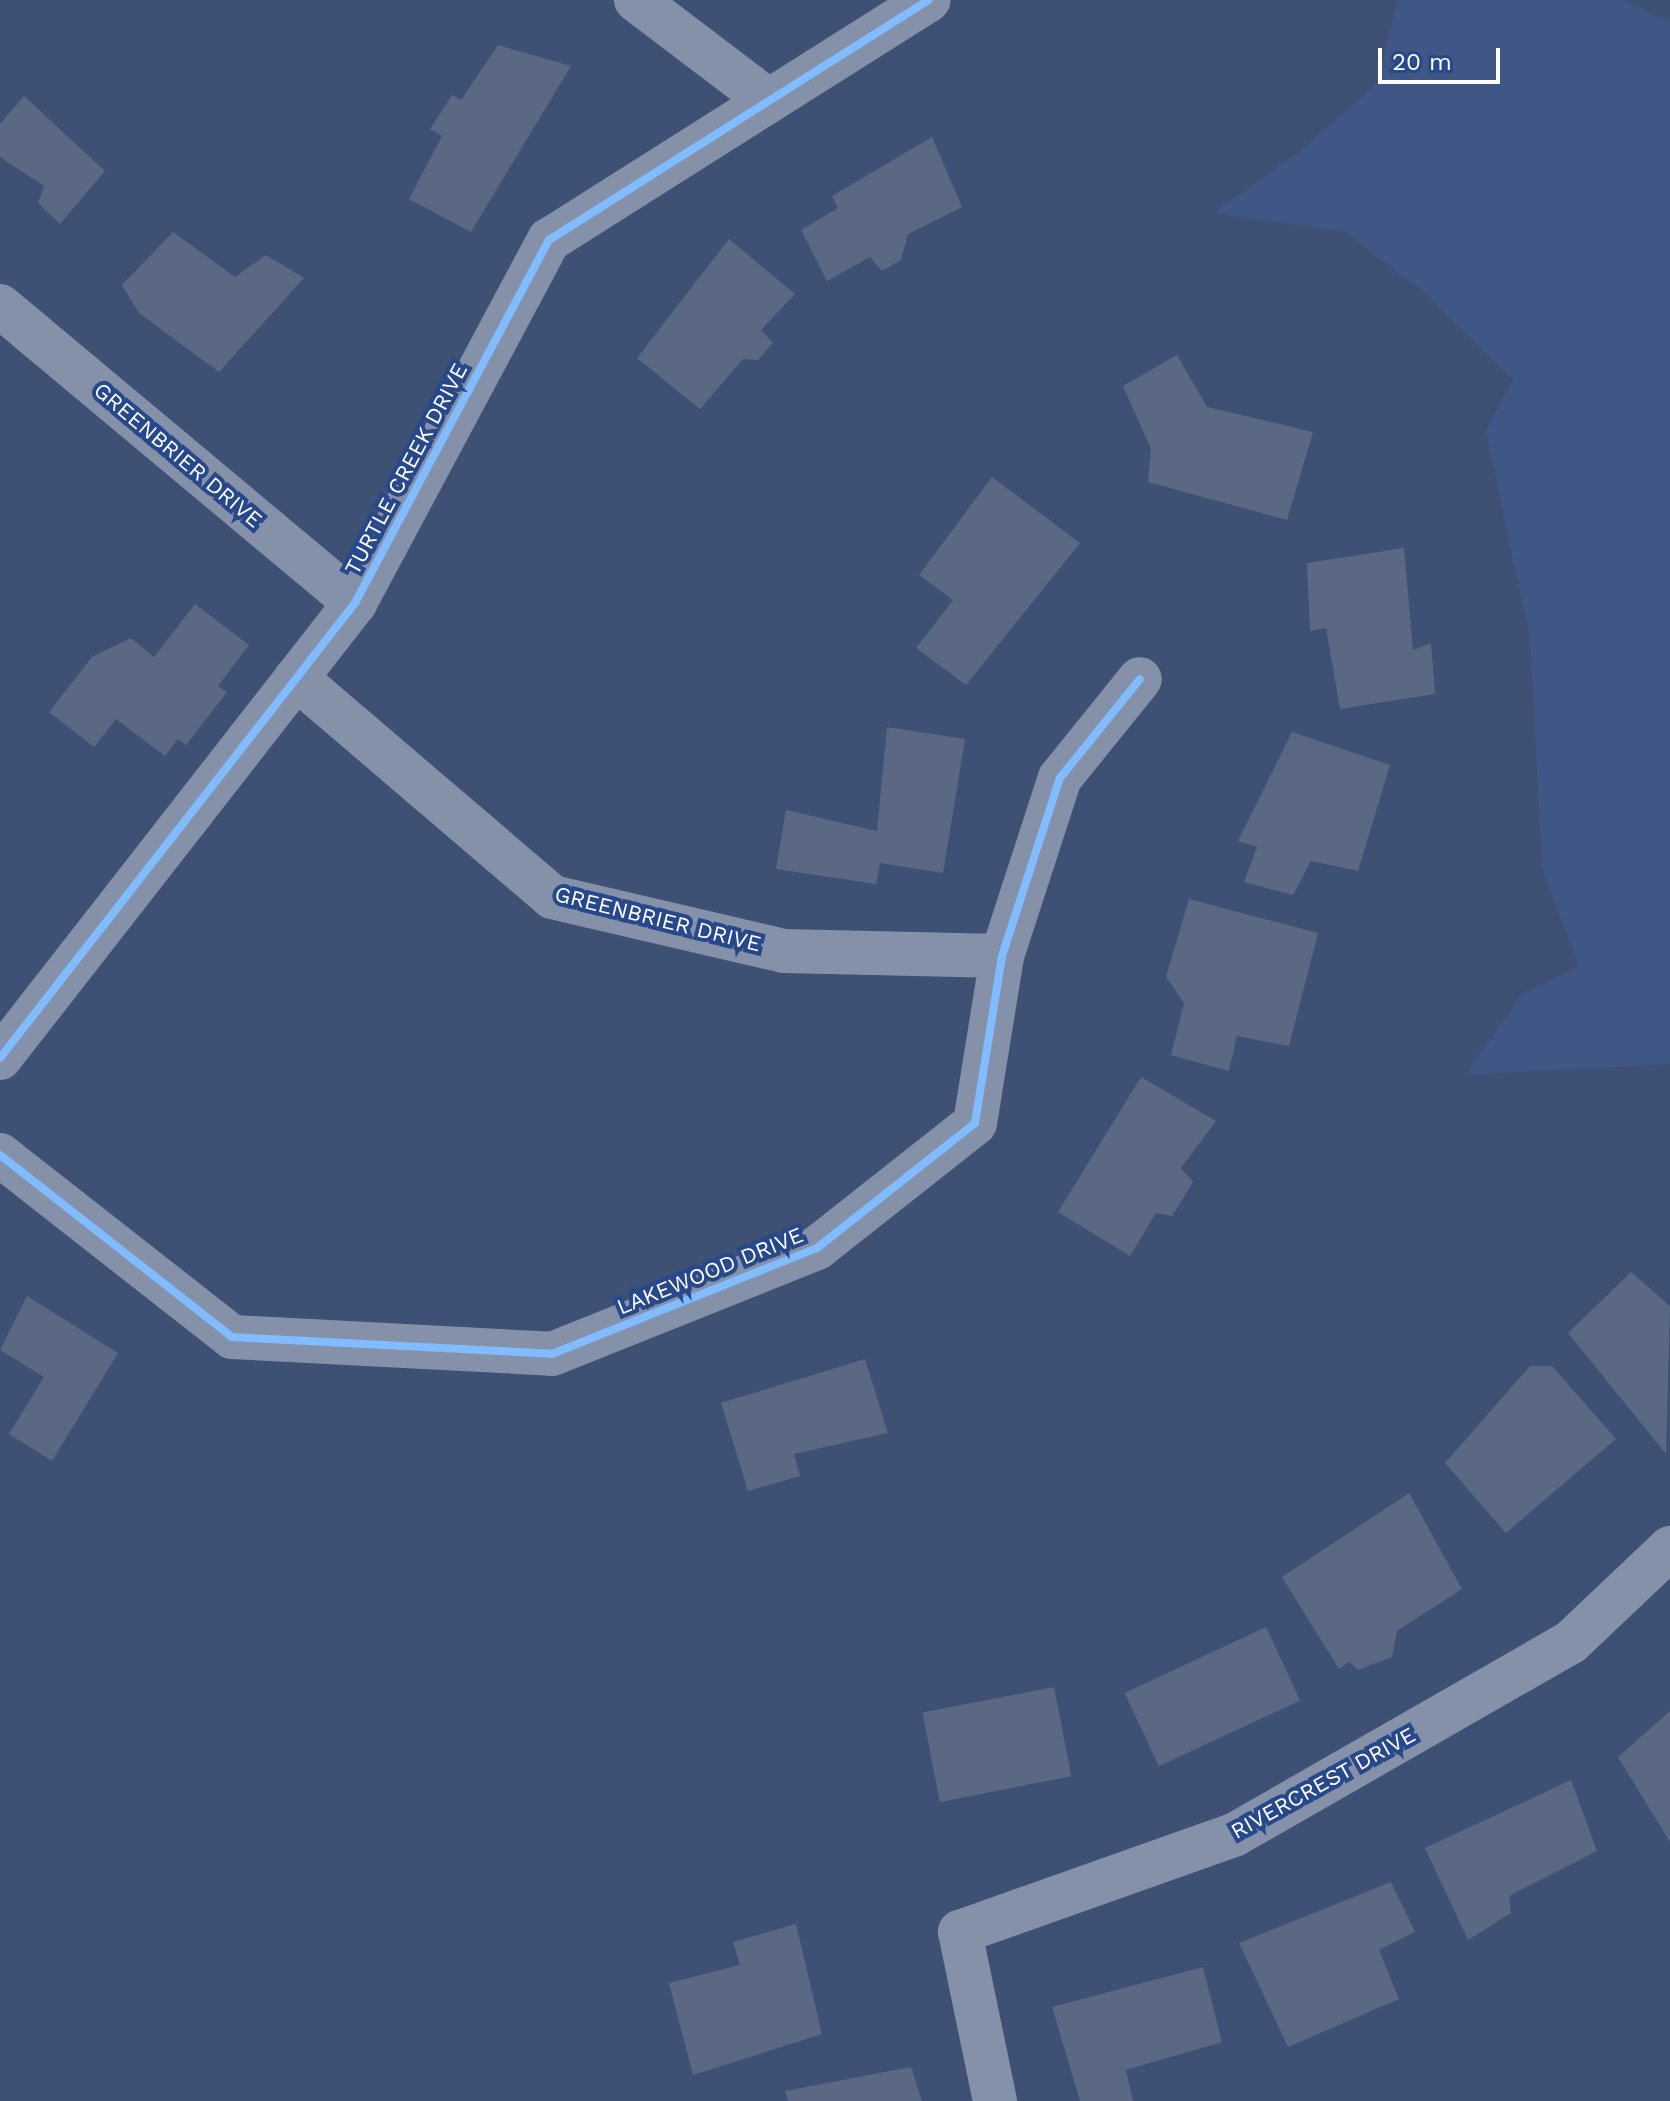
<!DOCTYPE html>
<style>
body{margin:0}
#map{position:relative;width:1670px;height:2101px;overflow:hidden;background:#3e5074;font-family:"Work Sans",sans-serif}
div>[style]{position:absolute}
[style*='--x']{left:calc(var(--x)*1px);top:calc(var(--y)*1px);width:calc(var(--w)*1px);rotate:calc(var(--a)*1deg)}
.water>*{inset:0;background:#405786}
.building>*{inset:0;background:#5a6884;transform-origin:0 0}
.minor>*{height:44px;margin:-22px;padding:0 22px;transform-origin:22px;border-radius:22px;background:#8591a9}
.cycleway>*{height:8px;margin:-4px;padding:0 4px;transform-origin:4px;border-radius:4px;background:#80bcff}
span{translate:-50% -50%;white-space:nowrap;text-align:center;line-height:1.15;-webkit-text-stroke:8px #27488b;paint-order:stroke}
.street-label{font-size:22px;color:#fff}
.scale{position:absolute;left:1378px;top:48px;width:122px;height:36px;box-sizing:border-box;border:4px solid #fff;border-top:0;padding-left:10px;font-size:24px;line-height:28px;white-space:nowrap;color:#fff;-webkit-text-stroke:6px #27488b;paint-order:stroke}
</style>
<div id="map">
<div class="water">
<i style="clip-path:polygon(1398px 0,1622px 0,1670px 21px,1670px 1064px,1465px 1075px,1523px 993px,1579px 966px,1542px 868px,1530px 639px,1486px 432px,1513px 379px,1421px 290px,1345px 232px,1213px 213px,1301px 151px,1377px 83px)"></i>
</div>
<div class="building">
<i style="clip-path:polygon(498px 45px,571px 66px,471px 232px,409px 199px,442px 136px,430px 129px,452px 95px,461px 100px)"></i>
<i style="clip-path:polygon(24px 96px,105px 171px,60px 224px,38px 203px,44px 186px,0 157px,0 124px)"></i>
<i style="clip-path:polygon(932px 137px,962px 207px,908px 234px,901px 260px,882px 271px,870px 257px,827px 281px,801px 230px,838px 208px,832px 196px)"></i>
<i style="clip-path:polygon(173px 232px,235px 277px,266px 255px,304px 278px,219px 372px,139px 313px,122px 285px)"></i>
<i style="clip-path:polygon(729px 239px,795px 294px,761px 330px,773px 343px,758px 360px,743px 359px,700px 409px,637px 358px)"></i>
<i style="clip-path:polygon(1177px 355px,1207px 407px,1313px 432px,1287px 520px,1148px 482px,1151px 449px,1123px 386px)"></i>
<i style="clip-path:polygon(992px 477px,1080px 543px,966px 685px,916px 648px,953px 600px,919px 575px)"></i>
<i style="clip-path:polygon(1404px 548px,1413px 650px,1431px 643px,1435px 694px,1340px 709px,1326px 628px,1310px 631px,1307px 563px)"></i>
<i style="clip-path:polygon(195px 604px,249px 645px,218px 686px,227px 692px,186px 745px,178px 739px,165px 756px,116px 719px,94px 747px,49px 712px,92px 657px,131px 638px,154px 657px)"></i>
<i style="clip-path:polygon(887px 727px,965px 739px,943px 873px,880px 863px,876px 884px,776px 869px,786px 810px,877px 831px)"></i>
<i style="clip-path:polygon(1292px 732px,1390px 765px,1358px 871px,1311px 861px,1293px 895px,1244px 882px,1257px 847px,1238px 841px)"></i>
<i style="clip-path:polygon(1189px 899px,1318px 933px,1289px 1046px,1237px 1036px,1229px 1071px,1171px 1055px,1184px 1003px,1166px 977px)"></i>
<i style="clip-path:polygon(1141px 1077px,1216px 1121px,1181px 1168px,1193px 1182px,1172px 1216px,1156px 1213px,1130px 1256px,1058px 1212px)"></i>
<i style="clip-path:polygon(1631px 1272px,1670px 1306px,1666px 1454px,1568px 1333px)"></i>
<i style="clip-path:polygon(27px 1296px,118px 1353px,52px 1461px,9px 1434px,44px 1377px,0 1350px)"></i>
<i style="clip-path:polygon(865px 1359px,888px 1433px,794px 1454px,800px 1476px,748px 1491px,721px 1403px)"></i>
<i style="clip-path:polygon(1530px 1366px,1552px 1366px,1616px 1439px,1506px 1533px,1445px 1463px)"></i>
<i style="clip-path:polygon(1409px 1493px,1462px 1589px,1397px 1631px,1392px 1657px,1358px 1670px,1349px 1662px,1339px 1669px,1282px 1577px)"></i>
<i style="left:1266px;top:1627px;width:81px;height:156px;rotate:65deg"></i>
<i style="left:1054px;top:1687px;width:91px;height:134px;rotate:79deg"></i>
<i style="clip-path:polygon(1670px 1711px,1670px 1842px,1618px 1757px)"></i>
<i style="clip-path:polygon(1571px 1780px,1597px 1851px,1509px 1896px,1511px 1913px,1468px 1940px,1425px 1848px)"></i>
<i style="clip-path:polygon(1391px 1882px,1415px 1932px,1379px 1950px,1399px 1999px,1288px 2047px,1239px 1943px)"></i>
<i style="clip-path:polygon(796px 1924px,822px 2034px,693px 2075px,669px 1983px,740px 1965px,733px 1942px)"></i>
<i style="clip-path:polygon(1203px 1967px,1222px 2042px,1126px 2070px,1133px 2101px,1080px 2101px,1052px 2007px)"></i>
<i style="clip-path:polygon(911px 2067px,922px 2101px,788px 2101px,785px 2091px)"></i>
</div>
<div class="minor">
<i style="--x:636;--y:0;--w:167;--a:37.2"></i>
<i style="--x:0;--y:306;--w:463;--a:39.9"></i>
<i style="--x:296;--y:678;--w:337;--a:40.5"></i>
<i style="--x:552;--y:897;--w:238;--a:13.1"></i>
<i style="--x:784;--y:951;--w:218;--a:1.3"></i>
<i style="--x:0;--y:1058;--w:577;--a:-52.04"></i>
<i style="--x:355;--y:603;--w:412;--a:-61.9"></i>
<i style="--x:549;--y:240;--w:449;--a:-32.3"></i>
<i style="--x:0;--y:1155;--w:295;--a:38.1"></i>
<i style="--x:232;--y:1337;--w:320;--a:3"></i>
<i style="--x:552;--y:1354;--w:285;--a:-21.8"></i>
<i style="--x:817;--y:1248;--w:201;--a:-38.3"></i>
<i style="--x:975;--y:1123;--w:169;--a:-80.8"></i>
<i style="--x:1002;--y:956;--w:187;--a:-72"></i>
<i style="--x:1060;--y:778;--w:127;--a:-51.1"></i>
<i style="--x:995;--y:2101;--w:173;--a:-101.7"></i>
<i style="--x:960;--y:1932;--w:291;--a:-19.5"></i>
<i style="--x:1234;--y:1835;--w:388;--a:-29.8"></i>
<i style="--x:1571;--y:1642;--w:137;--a:-43.5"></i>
</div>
<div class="cycleway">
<i style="--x:0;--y:1058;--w:577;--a:-52.04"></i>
<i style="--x:355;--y:603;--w:412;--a:-61.9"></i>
<i style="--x:549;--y:240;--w:449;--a:-32.3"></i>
<i style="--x:0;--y:1155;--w:295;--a:38.1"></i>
<i style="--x:232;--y:1337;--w:320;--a:3"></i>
<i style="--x:552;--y:1354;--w:285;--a:-21.8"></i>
<i style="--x:817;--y:1248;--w:201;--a:-38.3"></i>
<i style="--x:975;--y:1123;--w:169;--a:-80.8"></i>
<i style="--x:1002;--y:956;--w:187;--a:-72"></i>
<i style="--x:1060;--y:778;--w:127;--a:-51.1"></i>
</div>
<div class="street-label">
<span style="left:178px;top:455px;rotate:40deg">GREENBRIER DRIVE</span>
<span style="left:406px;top:469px;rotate:-62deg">TURTLE CREEK DRIVE</span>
<span style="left:658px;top:919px;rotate:14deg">GREENBRIER DRIVE</span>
<span style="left:710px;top:1271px;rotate:-22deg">LAKEWOOD DRIVE</span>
<span style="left:1323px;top:1783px;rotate:-29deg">RIVERCREST DRIVE</span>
</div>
<div class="scale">20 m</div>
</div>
